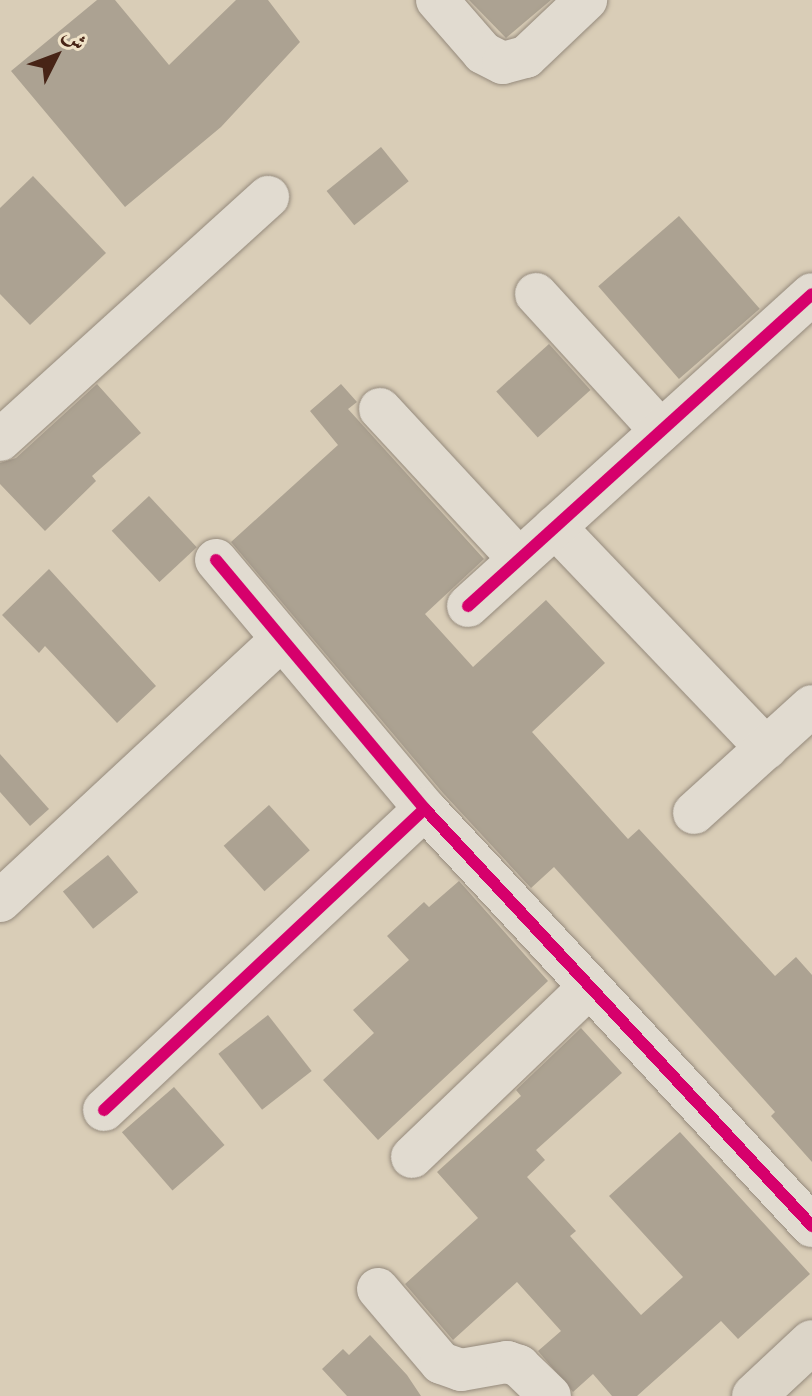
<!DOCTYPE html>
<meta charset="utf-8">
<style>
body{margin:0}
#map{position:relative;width:812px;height:1396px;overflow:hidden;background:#d9cdb7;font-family:"Libre Bodoni",Amiri,serif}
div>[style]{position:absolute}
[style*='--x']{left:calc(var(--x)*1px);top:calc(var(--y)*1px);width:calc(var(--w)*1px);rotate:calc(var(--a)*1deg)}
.building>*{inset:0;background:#aca292;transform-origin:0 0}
.roads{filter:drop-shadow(0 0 2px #958a7c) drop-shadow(0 0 2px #958a7c)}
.minor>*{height:42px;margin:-21px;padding:0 21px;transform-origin:21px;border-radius:21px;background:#e1dbd0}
.major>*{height:44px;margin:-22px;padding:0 22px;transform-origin:22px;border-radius:22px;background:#dcd5c8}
.cycleway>*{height:12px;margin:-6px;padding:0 6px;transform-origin:6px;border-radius:6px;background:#d6006c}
span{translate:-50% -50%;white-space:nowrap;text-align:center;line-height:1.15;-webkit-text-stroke:6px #efe2c7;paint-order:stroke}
.north{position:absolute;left:16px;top:16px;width:80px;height:80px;-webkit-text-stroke:6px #efe2c7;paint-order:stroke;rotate:48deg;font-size:22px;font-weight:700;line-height:32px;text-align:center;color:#472416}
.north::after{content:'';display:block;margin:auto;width:28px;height:36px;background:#472416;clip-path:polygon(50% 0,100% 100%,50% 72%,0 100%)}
</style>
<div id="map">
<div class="building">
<i style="clip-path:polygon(97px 0,115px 0,169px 65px,236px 0,268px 0,300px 42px,221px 127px,125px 207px,11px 71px)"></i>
<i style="clip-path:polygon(469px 0,551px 0,506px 38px)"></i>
<i style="left:381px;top:147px;width:44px;height:70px;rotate:51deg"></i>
<i style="clip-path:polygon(33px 176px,106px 253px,30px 325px,0 294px,0 208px)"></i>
<i style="left:679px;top:216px;width:123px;height:107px;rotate:49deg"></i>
<i style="left:549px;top:344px;width:62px;height:71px;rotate:48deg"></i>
<i style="clip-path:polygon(97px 384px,141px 433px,92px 476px,96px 481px,45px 531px,0 484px,0 463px,16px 458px)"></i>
<i style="clip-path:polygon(341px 384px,357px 402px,348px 409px,484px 559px,425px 614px,473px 667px,546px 600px,605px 663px,532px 732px,628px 839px,639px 829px,775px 976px,796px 957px,812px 975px,812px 1162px,771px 1116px,775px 1112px,554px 867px,531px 888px,443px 793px,231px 542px,338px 445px,310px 411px)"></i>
<i style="left:149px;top:496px;width:70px;height:51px;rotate:47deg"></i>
<i style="clip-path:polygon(49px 569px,156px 686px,117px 723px,45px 646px,39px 653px,2px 615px)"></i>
<i style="clip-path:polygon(0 754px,49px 809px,30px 826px,0 792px)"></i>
<i style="left:269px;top:805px;width:61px;height:61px;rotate:48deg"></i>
<i style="left:108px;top:855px;width:48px;height:58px;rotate:51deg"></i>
<i style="clip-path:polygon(459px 881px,548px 981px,378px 1140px,323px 1080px,374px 1033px,353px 1010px,409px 960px,387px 936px,424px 902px,429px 907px)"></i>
<i style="left:268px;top:1015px;width:71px;height:63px;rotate:52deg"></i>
<i style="clip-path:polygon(581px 1028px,622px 1073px,536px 1150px,545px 1160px,527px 1177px,576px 1231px,570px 1236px,641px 1315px,683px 1277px,609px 1196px,680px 1132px,810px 1274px,738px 1339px,721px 1321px,637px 1396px,612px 1396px,593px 1374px,573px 1392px,538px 1351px,561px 1331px,517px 1282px,453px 1340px,405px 1284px,478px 1218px,437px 1172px,521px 1096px,516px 1090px)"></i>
<i style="left:174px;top:1087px;width:77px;height:69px;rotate:49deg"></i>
<i style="clip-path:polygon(370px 1335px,407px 1375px,421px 1396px,347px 1396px,322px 1369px,343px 1349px,349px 1355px)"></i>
</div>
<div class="roads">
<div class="minor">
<i style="--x:437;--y:0;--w:70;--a:49"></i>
<i style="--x:483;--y:53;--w:22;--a:27"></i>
<i style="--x:503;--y:63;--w:24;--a:-15"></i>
<i style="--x:526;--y:57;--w:83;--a:-43.5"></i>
<i style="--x:536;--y:294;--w:185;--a:47.6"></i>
<i style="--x:380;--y:409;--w:205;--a:47.2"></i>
<i style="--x:0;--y:440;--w:362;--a:-42.2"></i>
<i style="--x:555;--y:527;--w:306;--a:46.3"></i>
<i style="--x:216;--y:560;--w:325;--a:50"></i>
<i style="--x:425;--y:809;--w:569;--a:47.14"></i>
<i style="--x:468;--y:606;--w:464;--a:-42.2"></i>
<i style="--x:694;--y:813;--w:159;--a:-42.2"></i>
<i style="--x:0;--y:901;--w:384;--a:-42.9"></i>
<i style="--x:104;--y:1110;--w:440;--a:-43.2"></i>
<i style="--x:412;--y:1157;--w:244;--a:-43.8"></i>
<i style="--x:378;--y:1289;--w:97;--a:49.6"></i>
<i style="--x:441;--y:1363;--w:21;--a:19"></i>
<i style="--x:461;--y:1370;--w:47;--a:-9.9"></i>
<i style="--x:507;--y:1362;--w:13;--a:18"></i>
<i style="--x:519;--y:1366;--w:43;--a:44.1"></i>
</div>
<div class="major">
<i style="--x:754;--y:1396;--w:79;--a:-43"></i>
</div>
</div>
<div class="cycleway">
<i style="--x:216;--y:560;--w:325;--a:50"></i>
<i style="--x:425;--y:809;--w:569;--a:47.14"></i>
<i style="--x:468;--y:606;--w:464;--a:-42.2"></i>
<i style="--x:104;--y:1110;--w:440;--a:-43.2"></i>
</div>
<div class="north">ش</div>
</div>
